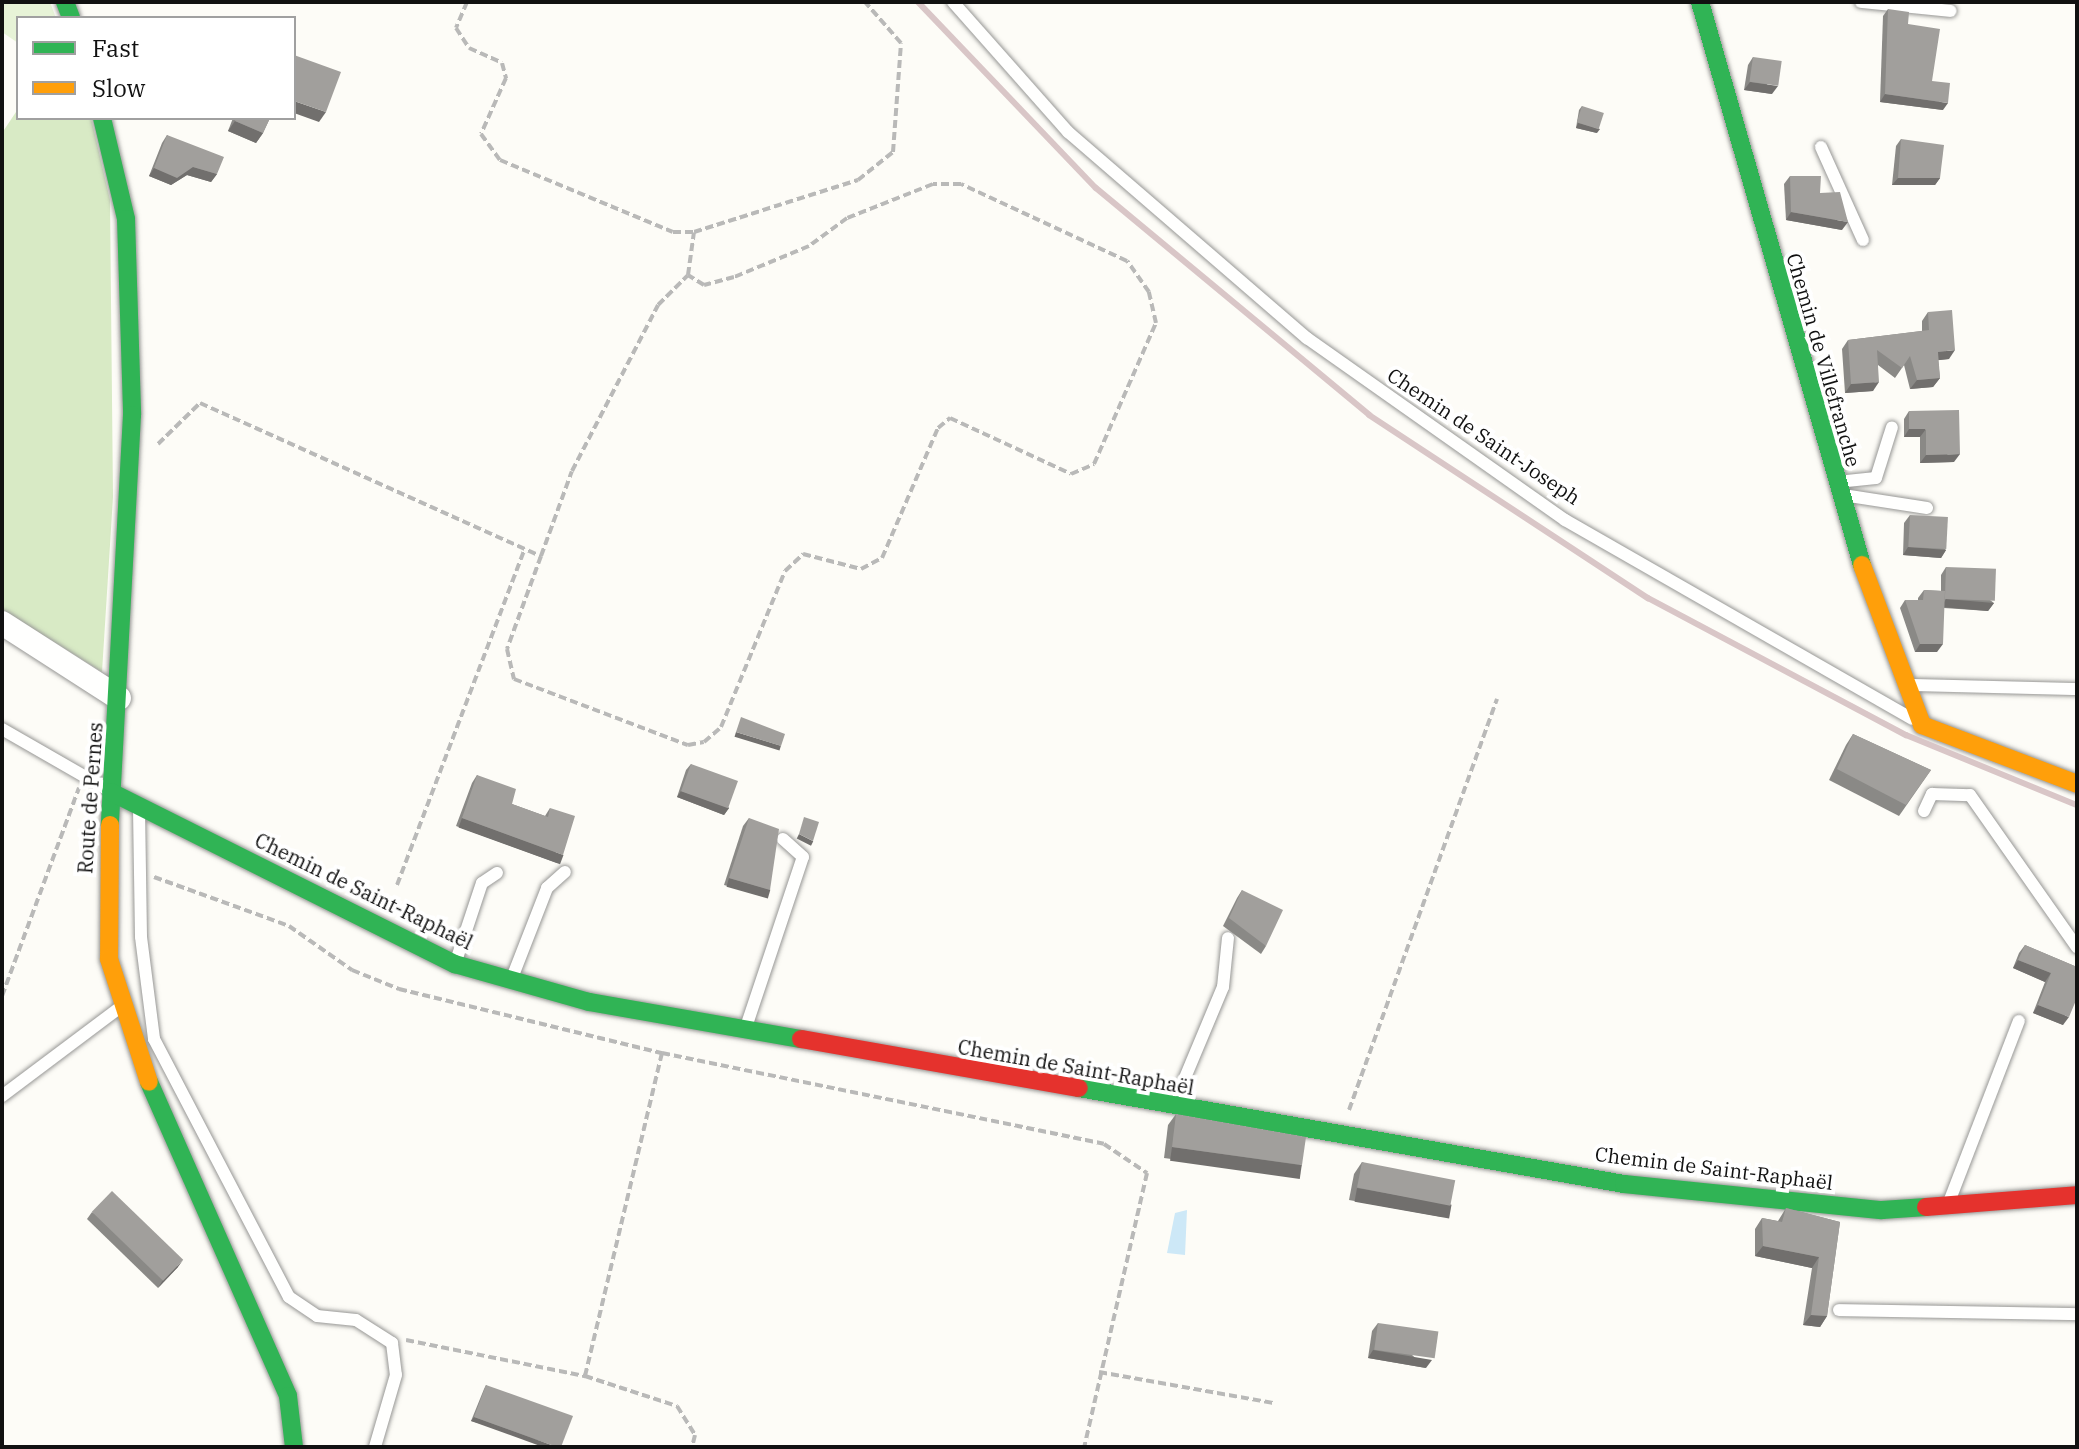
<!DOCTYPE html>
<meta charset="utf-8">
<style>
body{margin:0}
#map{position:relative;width:2079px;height:1449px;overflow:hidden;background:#fdfcf7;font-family:"IBM Plex Serif",serif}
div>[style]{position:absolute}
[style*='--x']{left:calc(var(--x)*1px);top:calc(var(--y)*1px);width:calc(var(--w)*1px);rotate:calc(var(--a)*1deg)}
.green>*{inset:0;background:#e7f3d7}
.forest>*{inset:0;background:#d8eac5}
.water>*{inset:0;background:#cde8f7}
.path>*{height:4px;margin-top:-2px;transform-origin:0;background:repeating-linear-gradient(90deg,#b9b9b8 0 8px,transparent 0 12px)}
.roads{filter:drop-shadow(0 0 2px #979795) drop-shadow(0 0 2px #979795)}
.lane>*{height:12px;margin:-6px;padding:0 6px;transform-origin:6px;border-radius:6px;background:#fffffe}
.street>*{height:24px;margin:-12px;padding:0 12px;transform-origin:12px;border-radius:12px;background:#fffffe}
.fast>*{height:18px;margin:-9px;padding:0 9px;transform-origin:9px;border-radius:9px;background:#30b455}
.slow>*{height:18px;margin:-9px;padding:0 9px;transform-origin:9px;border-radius:9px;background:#ff9f0a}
.jam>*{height:18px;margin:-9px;padding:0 9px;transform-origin:9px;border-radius:9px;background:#e5322d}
.rail>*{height:6px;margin:-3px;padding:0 3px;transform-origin:3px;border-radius:3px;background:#d9c6c7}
.wall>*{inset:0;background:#8a8986}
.shaded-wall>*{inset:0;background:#716f6d;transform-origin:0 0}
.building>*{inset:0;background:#a19f9c;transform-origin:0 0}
span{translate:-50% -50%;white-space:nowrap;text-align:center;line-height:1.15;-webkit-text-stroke:8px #fff;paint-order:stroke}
.street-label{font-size:20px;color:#111}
.frame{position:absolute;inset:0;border:4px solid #111;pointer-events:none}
.legend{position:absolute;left:16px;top:16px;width:280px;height:104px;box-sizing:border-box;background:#fff;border:2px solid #a0a0a0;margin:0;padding:10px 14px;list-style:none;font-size:24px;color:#111}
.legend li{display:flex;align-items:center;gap:16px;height:40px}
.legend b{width:40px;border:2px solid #a0a0a0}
</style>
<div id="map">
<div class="green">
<i style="clip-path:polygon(2px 2px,50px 2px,56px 18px,18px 18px,18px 43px,2px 32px)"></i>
</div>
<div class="forest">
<i style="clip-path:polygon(18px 109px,18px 118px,91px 118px,110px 200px,113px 497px,102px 672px,2px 609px,2px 133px)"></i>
</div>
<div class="water">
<i style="clip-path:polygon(1187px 1210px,1185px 1255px,1167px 1253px,1175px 1213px)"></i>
</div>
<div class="path">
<i style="--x:467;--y:2;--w:28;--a:113"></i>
<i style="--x:456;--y:28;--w:24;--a:57"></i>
<i style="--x:469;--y:48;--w:36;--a:24"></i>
<i style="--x:502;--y:63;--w:16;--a:75"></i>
<i style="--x:506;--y:78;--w:61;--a:114.1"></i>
<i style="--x:481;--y:134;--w:32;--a:54"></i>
<i style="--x:500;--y:160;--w:187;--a:22.6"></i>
<i style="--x:673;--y:232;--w:21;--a:0"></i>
<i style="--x:694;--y:232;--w:172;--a:-17.6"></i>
<i style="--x:858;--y:180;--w:45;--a:-38.7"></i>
<i style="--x:893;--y:152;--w:109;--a:-85.8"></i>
<i style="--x:901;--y:43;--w:55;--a:-131.3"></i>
<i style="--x:158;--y:444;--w:59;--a:-44.3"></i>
<i style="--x:200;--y:403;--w:374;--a:24.2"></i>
<i style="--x:541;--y:556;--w:90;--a:-70"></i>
<i style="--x:572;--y:471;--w:187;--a:-62.6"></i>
<i style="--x:658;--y:305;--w:42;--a:-45"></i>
<i style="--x:688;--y:275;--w:43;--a:-82.1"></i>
<i style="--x:541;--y:556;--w:99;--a:110.1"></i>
<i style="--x:507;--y:649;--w:31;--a:77"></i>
<i style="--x:514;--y:679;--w:186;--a:20.8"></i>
<i style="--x:688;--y:745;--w:16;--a:-11"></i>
<i style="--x:704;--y:742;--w:23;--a:-41"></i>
<i style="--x:721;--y:727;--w:169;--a:-67.7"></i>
<i style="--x:785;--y:571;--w:25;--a:-43"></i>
<i style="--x:803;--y:554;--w:60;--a:14.5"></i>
<i style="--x:861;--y:569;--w:24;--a:-28"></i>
<i style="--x:882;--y:558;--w:142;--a:-66.7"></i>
<i style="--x:938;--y:428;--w:16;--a:-40"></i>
<i style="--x:950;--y:418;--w:133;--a:24.8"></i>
<i style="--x:1071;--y:474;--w:25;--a:-23"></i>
<i style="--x:1094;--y:464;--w:154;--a:-66.3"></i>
<i style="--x:1156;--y:323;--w:32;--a:-103"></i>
<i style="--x:1149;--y:292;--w:38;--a:-125"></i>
<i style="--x:1127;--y:261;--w:183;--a:-155.1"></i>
<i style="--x:961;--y:184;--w:28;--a:180"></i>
<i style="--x:933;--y:184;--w:92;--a:158.4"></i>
<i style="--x:847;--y:218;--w:47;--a:143.6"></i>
<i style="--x:809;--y:246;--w:81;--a:157.5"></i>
<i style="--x:734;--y:277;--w:31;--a:165"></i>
<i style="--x:704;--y:285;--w:19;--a:-148"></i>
<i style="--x:154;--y:877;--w:144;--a:19.9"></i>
<i style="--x:289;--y:926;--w:77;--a:34.9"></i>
<i style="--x:352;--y:970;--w:51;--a:22"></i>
<i style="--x:399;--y:989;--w:271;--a:13.7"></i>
<i style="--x:662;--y:1053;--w:451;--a:11.6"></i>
<i style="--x:1104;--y:1144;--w:52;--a:34"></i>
<i style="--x:1147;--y:1173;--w:281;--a:102.9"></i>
<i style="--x:397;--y:885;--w:360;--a:-69.2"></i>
<i style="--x:2;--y:996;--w:222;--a:-69.7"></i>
<i style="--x:1349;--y:1110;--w:437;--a:-70.2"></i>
<i style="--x:406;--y:1340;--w:183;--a:11.4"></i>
<i style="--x:585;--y:1376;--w:97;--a:18.1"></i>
<i style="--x:677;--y:1406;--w:34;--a:58"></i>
<i style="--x:695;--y:1435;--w:12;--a:104"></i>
<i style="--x:1099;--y:1372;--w:177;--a:10.1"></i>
<i style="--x:585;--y:1376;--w:332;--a:-76.6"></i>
</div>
<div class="roads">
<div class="lane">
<i style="--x:953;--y:2;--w:174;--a:48.5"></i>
<i style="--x:1068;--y:132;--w:316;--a:40.8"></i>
<i style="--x:1307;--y:338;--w:316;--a:35.2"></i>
<i style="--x:1565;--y:520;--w:400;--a:29.8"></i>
<i style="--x:1861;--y:2;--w:90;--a:5.7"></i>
<i style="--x:1821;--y:147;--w:102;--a:65.7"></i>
<i style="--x:1837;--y:482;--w:39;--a:-6"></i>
<i style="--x:1876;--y:478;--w:53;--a:-72.6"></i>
<i style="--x:1843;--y:495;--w:85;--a:8.8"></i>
<i style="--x:1910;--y:685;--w:167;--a:1.4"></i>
<i style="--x:2;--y:729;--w:125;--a:29.9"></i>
<i style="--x:139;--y:809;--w:128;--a:89.1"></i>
<i style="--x:141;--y:937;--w:103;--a:82.7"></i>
<i style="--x:154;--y:1039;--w:291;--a:62.4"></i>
<i style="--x:289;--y:1297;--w:34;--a:34"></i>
<i style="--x:317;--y:1316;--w:39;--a:6"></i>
<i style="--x:356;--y:1320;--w:43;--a:32.6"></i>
<i style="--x:392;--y:1343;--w:32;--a:83"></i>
<i style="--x:396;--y:1375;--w:75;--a:106.3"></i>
<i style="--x:1924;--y:811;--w:19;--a:-65"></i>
<i style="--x:1932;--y:794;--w:38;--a:2"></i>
<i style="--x:1970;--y:795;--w:186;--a:54.9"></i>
<i style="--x:456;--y:961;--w:82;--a:-71.6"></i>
<i style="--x:482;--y:883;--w:18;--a:-34"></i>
<i style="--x:512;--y:978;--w:97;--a:-68.7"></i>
<i style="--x:547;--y:888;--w:24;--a:-42"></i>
<i style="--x:746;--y:1027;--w:179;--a:-71.5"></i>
<i style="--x:803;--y:857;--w:27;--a:-138"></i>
<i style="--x:2;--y:1096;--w:146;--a:-36.9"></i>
<i style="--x:1174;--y:1104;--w:127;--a:-67.3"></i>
<i style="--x:1223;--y:987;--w:49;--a:-84.2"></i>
<i style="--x:1949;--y:1202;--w:194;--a:-68.9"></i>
<i style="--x:1839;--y:1310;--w:238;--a:1"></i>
</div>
<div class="street">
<i style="--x:2;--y:623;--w:139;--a:32.7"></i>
</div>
<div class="fast">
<i style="--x:65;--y:2;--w:17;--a:69"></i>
<i style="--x:1700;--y:2;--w:586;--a:73.95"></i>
<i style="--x:102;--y:118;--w:104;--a:76.6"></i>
<i style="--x:126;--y:219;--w:196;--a:88.2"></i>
<i style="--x:132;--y:415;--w:411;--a:93.1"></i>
<i style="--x:111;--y:792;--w:385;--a:26.6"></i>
<i style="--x:455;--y:964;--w:139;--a:15.8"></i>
<i style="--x:589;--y:1002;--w:215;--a:9.9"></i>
<i style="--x:149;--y:1082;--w:343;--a:66.1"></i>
<i style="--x:288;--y:1396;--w:51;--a:83.3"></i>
<i style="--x:1079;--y:1088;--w:553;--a:9.99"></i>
<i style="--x:1624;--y:1184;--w:259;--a:5.8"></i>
<i style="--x:1882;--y:1210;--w:44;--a:-3.9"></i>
</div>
<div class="slow">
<i style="--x:1862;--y:565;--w:171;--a:69.4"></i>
<i style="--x:1922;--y:725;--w:166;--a:20.8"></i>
<i style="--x:110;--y:825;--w:134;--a:90.4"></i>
<i style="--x:109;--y:959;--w:129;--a:72"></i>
</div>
<div class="jam">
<i style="--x:801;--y:1039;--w:282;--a:10"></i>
<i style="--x:1926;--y:1207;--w:151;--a:-4.5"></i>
</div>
</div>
<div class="rail">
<i style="--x:918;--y:2;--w:257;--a:46.3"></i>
<i style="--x:1096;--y:188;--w:355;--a:39.7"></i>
<i style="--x:1369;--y:415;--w:334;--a:33.3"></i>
<i style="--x:1648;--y:598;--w:292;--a:28"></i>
<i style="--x:1906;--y:735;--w:185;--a:22.3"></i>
</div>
<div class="wall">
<i style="clip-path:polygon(1888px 9px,1908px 24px,1943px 110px,1880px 102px,1883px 16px)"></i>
<i style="clip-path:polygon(1753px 57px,1772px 94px,1744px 90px,1748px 65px)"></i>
<i style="clip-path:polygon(1582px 106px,1597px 133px,1576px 128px,1579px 110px)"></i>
<i style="clip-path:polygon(233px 118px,270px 118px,263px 133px,256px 143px,228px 131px)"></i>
<i style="clip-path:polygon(167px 135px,217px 174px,211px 182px,187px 175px,171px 185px,149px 176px,162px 143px)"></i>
<i style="clip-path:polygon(1901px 139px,1940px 178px,1935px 185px,1892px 185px,1896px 146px)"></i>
<i style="clip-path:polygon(1790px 176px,1820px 193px,1842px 230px,1786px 220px,1784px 184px)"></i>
<i style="clip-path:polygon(1928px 312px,1949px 359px,1938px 360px,1940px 378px,1933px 387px,1910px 389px,1904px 365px,1895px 378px,1878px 365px,1873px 391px,1845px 393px,1842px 349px,1848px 340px,1922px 331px,1922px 321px)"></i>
<i style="clip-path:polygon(1909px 411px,1954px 462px,1920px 463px,1920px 437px,1904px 437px,1904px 419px)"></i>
<i style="clip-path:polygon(1910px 515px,1946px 550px,1941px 558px,1903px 555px,1904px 523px)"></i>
<i style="clip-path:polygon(1946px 567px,1994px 603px,1988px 611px,1944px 608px,1937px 652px,1915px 652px,1900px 608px,1905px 600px,1918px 600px,1918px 598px,1924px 590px,1941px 591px,1941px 575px)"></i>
<i style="clip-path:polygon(1853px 734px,1931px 770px,1899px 816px,1829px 780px,1846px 745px)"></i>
<i style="clip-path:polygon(691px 764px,729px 808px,724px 815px,677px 797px,686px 770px)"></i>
<i style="clip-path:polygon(477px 775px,512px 804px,545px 816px,550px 808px,557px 863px,456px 826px,472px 783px)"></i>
<i style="clip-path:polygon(749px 818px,770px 890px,765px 897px,724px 885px,743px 826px)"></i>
<i style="clip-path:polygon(1242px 890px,1266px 946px,1261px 954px,1223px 926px,1237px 898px)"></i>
<i style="clip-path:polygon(2025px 945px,2077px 967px,2063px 1025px,2033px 1013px,2045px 982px,2013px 968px,2019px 953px)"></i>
<i style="clip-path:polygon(1176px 1114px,1302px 1165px,1294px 1176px,1164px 1158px,1168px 1125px)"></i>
<i style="clip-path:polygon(1362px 1162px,1451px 1205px,1442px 1217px,1349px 1200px,1354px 1174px)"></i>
<i style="clip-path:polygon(1786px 1208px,1840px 1222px,1827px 1316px,1820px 1327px,1803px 1325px,1812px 1268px,1755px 1256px,1755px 1229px,1762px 1218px,1778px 1221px)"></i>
<i style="clip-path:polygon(92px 1212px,178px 1267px,158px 1288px,87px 1219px)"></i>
<i style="clip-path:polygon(1378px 1323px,1426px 1368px,1368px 1358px,1372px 1331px)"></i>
<i style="clip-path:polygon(486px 1385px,561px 1447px,471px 1421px,484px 1389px)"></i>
</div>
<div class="shaded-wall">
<i style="clip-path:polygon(1750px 82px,1778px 86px,1772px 94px,1744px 90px)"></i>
<i style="clip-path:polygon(1885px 94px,1948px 103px,1943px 110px,1880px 102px)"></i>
<i style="clip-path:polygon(294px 101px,326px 112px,319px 122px,294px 113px)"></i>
<i style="clip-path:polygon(235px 121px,263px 133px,256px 143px,228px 131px)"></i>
<i style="clip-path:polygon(1578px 123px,1600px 129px,1597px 133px,1576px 128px)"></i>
<i style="clip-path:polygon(193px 167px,217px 174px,211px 182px,187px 175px,171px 185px,149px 176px,154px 168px)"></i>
<i style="clip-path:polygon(1898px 178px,1940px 178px,1935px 185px,1892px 185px)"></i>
<i style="clip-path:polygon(1791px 212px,1848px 222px,1842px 230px,1786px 220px)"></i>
<i style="clip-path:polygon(1955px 350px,1949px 359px,1931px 361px,1938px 352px)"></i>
<i style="clip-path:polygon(1940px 378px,1933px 387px,1910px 389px,1917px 380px)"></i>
<i style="clip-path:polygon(1879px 382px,1873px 391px,1845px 393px,1851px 384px)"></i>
<i style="clip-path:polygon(1909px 429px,1926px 429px,1920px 437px,1904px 437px)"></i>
<i style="clip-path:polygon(1960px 454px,1954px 462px,1920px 463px,1926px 455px)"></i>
<i style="clip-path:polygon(1908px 547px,1946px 550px,1941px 558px,1903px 555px)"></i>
<i style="clip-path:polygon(1946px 599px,1994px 603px,1988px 611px,1941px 607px)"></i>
<i style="clip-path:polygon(1920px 644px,1943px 644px,1937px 652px,1915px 652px)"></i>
<i style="left:736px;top:732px;width:47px;height:5px;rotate:17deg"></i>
<i style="clip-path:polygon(681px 791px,729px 808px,724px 815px,677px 797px)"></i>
<i style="left:462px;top:818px;width:108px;height:10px;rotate:20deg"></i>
<i style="left:799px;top:834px;width:16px;height:5px;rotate:27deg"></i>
<i style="left:729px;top:878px;width:43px;height:9px;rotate:16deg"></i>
<i style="clip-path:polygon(2018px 960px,2051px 973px,2045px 982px,2013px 968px)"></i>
<i style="clip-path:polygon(2038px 1005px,2069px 1017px,2063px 1025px,2033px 1013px)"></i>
<i style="left:1172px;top:1147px;width:131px;height:14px;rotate:8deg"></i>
<i style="left:1357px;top:1188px;width:96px;height:14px;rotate:10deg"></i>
<i style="clip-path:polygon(1763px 1246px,1819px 1257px,1812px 1268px,1755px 1256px)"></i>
<i style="clip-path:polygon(183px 1260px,178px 1267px,158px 1288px,163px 1280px)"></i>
<i style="clip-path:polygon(1811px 1315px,1827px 1316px,1820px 1327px,1803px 1325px)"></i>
<i style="clip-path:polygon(1373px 1350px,1432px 1360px,1426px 1368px,1368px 1358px)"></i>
<i style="clip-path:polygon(474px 1417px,557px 1447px,543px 1447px,471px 1421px)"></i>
</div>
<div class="building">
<i style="clip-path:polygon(1888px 9px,1909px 12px,1908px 24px,1940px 29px,1932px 81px,1950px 83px,1948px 103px,1885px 94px)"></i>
<i style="clip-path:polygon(294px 55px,341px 72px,326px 112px,294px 101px)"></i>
<i style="left:1753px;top:57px;width:29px;height:25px;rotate:8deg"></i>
<i style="left:1582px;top:106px;width:23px;height:17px;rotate:18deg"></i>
<i style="clip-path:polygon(236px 118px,270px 118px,263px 133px,235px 121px)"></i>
<i style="clip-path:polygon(167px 135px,224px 157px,217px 174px,193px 167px,177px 178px,154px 168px)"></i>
<i style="clip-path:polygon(1901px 139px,1944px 145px,1940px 178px,1898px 178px)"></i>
<i style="clip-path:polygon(1790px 176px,1821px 176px,1820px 193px,1840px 192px,1848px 222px,1791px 212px)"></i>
<i style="clip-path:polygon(1952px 310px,1955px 350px,1938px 352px,1940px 378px,1917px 380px,1910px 356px,1902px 368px,1877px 350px,1879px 382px,1851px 384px,1848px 340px,1929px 330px,1928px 312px)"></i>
<i style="clip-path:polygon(1959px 410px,1960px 454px,1926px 455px,1926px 429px,1909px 429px,1909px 411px)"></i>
<i style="left:1910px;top:515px;width:38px;height:32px;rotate:3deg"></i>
<i style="left:1946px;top:567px;width:50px;height:32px;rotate:2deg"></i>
<i style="clip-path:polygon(1924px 590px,1945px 591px,1943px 644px,1920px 644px,1905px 600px,1923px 600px)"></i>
<i style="clip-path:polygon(741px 717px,785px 734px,781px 746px,736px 732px)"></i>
<i style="clip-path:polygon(1853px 734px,1931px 770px,1906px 805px,1837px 769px)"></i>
<i style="left:691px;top:764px;width:50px;height:29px;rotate:20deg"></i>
<i style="clip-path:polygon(477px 775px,516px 789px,512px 804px,548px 817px,550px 808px,575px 816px,563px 855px,462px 818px)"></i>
<i style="clip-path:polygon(804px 817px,819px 822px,813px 841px,799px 834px)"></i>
<i style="clip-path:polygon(749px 818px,779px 829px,770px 890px,729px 878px)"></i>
<i style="clip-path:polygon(1242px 890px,1283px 910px,1266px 946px,1229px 918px)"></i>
<i style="clip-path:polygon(2025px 945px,2077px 967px,2077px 998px,2069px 1017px,2038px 1005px,2051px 973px,2018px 960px)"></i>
<i style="clip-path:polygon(1176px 1114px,1306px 1137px,1302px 1165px,1172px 1147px)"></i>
<i style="left:1362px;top:1162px;width:95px;height:26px;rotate:11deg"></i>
<i style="left:112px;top:1191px;width:99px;height:29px;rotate:44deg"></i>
<i style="clip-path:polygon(1786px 1208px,1840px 1222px,1827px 1316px,1811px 1315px,1819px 1257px,1763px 1246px,1762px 1218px,1782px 1222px)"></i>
<i style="left:1378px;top:1323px;width:61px;height:27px;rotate:8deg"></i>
<i style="clip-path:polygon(486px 1385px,573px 1416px,561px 1447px,557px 1447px,474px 1417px)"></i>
</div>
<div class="street-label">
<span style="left:1824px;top:360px;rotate:74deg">Chemin de Villefranche</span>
<span style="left:1484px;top:436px;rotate:34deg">Chemin de Saint-Joseph</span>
<span style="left:90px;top:798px;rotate:-86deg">Route de Pernes</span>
<span style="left:364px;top:891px;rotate:26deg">Chemin de Saint-Raphaël</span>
<span style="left:1076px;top:1067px;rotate:10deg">Chemin de Saint-Raphaël</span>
<span style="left:1714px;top:1168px;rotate:7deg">Chemin de Saint-Raphaël</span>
</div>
<div class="frame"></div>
<ul class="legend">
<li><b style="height:10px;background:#30b455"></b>Fast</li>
<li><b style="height:10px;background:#ff9f0a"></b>Slow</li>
</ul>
</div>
